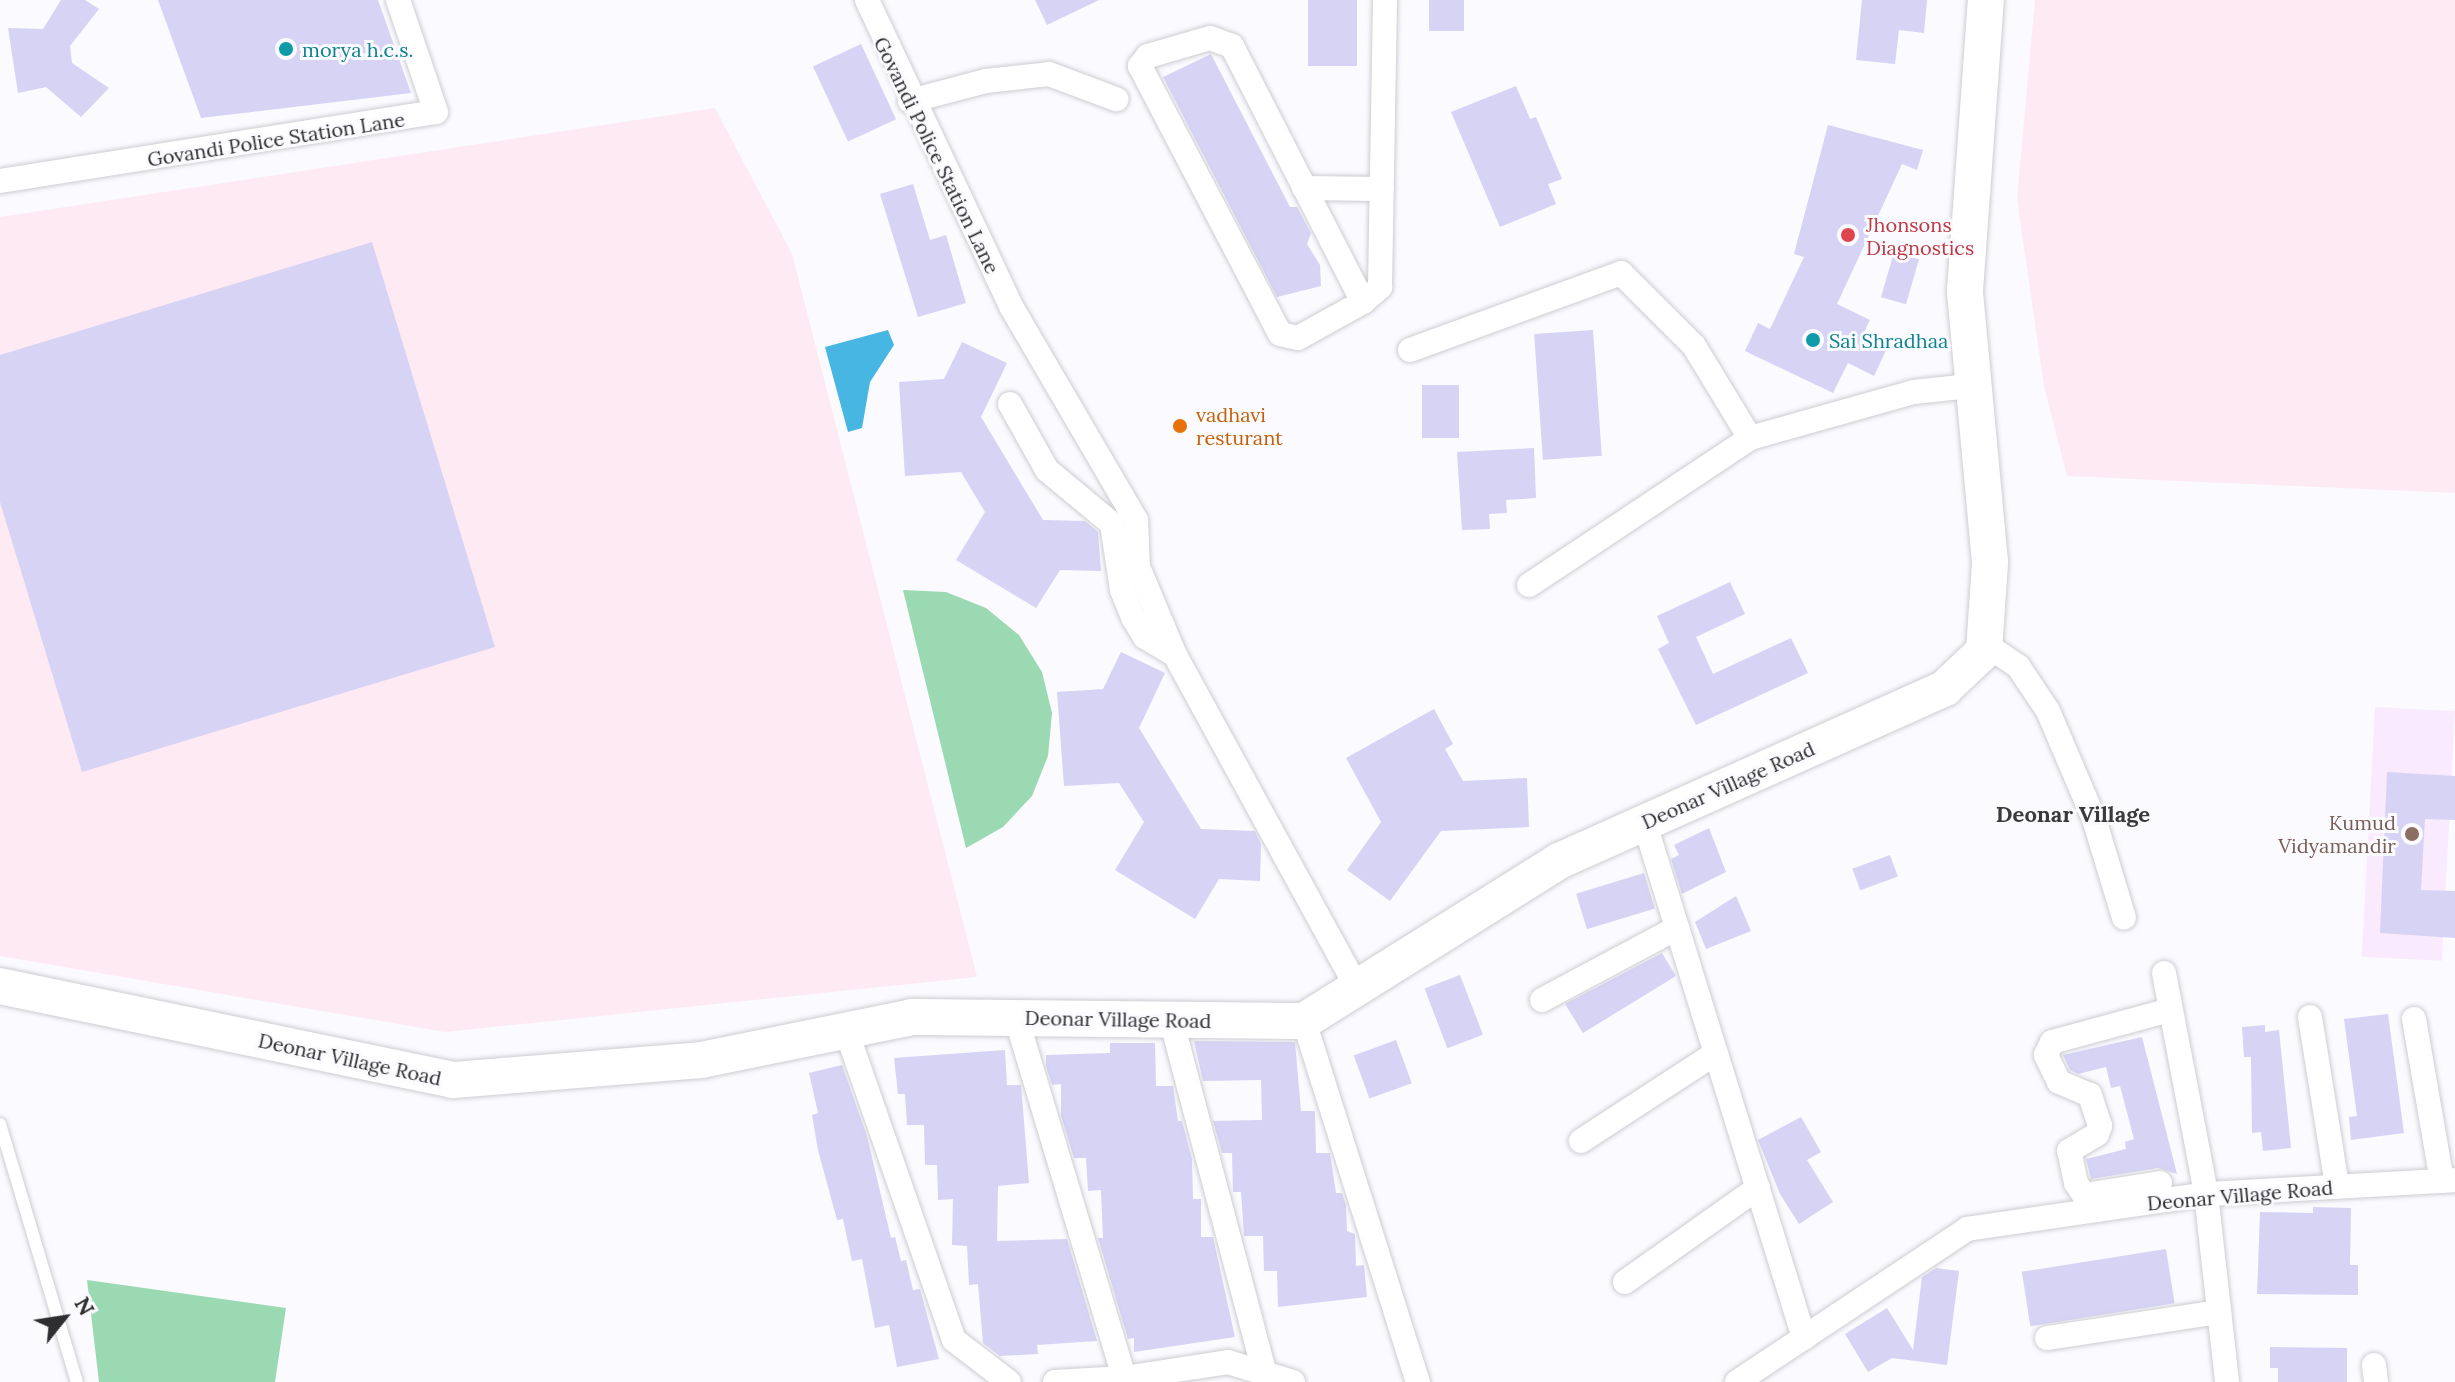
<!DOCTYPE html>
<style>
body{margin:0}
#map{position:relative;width:2455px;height:1382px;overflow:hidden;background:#fafaff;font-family:Lora,serif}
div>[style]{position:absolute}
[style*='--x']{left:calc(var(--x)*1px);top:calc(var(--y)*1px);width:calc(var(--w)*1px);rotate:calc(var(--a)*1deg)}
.industrial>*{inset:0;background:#feeaf3}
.education>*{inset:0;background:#faeafd;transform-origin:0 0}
.green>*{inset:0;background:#9bd9b2}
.water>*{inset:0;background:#47b6e2}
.building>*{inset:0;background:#d6d3f5;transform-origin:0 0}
.roads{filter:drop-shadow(0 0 2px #cdcdd2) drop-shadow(0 0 2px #cdcdd2)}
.lane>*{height:12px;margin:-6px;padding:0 6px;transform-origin:6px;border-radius:6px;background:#fff}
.street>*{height:24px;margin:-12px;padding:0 12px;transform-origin:12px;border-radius:12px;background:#fff}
.secondary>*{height:36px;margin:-18px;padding:0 18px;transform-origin:18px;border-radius:18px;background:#fff}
.dots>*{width:22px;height:22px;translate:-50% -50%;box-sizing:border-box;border:4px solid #fafaff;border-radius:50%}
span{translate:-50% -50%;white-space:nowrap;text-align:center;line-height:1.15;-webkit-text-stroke:6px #fafaff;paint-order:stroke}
.culture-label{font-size:20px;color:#0d838f}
.left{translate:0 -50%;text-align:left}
.street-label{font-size:20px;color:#2e2e30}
.health-label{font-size:20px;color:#be3a42}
.food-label{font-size:20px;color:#c56008}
.education-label{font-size:20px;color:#785e54}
.right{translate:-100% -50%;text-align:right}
.neighbourhood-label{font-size:22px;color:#3a393d;font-weight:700}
.north{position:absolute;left:24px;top:1278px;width:80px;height:80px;-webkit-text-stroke:6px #fafaff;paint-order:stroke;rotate:60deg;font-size:22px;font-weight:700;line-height:32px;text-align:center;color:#2e2e30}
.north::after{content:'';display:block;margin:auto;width:28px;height:36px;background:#2e2e30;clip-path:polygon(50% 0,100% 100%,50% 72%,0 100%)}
</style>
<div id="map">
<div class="industrial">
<i style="clip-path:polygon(2035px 0,2455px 0,2455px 493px,2067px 476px,2044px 386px,2017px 199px)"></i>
<i style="clip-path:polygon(715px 108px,792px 254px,977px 977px,445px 1032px,0 956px,0 217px)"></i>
</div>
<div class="education">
<i style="left:2375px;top:707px;width:80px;height:250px;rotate:3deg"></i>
</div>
<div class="green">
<i style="clip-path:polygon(903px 590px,946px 592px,986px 608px,1019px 635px,1042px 672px,1052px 713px,1048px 756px,1032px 796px,1003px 827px,966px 848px)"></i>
<i style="clip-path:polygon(87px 1280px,286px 1308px,275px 1382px,99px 1382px)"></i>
</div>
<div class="water">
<i style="clip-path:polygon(888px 330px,894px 345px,870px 382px,862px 428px,848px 432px,825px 347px)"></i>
</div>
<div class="building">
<i style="clip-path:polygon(61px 0,85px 0,99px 9px,70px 46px,72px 63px,109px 88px,81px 117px,46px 87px,18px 93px,8px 28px,43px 29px)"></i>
<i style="clip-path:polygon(158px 0,378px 0,411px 93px,201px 118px)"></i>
<i style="clip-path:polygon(1035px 0,1099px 0,1047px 25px)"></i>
<i style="left:1308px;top:0;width:49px;height:66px"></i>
<i style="left:1429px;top:0;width:35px;height:31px"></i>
<i style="clip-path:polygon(1862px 0,1927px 0,1924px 33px,1899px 30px,1895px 64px,1856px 60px)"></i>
<i style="left:861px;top:44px;width:83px;height:53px;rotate:65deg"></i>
<i style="clip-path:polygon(1211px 54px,1290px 207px,1297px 207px,1311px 233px,1307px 244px,1320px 265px,1321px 286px,1277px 297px,1163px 77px)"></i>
<i style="clip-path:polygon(1516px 86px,1530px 119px,1536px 117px,1562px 179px,1548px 184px,1556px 204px,1500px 227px,1451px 112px)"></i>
<i style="clip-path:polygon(1828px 125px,1923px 150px,1917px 170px,1902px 164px,1837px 304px,1870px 320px,1863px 334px,1888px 346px,1874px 376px,1848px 363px,1833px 393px,1745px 351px,1758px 323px,1770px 329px,1804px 257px,1794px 254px)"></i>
<i style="clip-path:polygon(913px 184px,930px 240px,946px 235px,966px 303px,918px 317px,880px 194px)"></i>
<i style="clip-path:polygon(372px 242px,495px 647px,82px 772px,0 502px,0 355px)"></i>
<i style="left:1894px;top:252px;width:26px;height:47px;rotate:16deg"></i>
<i style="left:1593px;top:330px;width:126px;height:59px;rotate:86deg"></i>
<i style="clip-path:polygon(962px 342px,1007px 363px,981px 417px,1043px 520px,1085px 521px,1098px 532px,1101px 571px,1060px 570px,1036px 608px,956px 560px,985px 512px,961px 472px,905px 476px,899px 382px,944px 379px)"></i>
<i style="left:1422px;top:385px;width:37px;height:53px"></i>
<i style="clip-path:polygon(1534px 448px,1536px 498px,1506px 500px,1507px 513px,1489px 514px,1490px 529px,1462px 530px,1457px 452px)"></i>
<i style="clip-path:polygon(1730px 582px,1745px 614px,1696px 637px,1713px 674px,1791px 638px,1808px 673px,1696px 725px,1658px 649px,1669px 643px,1657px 616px)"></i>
<i style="clip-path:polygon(1121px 652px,1165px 673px,1139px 728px,1201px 829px,1255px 831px,1261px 844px,1260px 881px,1219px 879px,1195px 919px,1115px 870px,1144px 822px,1119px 783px,1064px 786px,1057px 692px,1103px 689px)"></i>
<i style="clip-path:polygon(1434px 709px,1453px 744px,1445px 749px,1463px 781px,1527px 778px,1529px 827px,1441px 831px,1390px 901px,1347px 870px,1381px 822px,1346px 758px)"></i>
<i style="clip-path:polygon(2387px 772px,2455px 776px,2455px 820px,2425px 819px,2421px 890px,2455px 891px,2455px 938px,2380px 933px)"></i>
<i style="clip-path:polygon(1709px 828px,1726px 872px,1682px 894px,1671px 859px,1679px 855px,1674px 845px)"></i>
<i style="left:1890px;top:855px;width:23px;height:40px;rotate:70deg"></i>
<i style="left:1644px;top:873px;width:37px;height:71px;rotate:73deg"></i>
<i style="clip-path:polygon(1736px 896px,1751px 931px,1706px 949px,1695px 922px)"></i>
<i style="clip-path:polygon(1662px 953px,1676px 976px,1583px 1033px,1565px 1004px)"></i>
<i style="left:1460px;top:975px;width:64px;height:38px;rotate:69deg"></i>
<i style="clip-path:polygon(2388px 1014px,2404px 1133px,2351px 1140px,2349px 1117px,2357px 1116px,2344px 1019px)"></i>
<i style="clip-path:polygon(2265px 1025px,2265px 1032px,2279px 1030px,2291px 1148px,2263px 1151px,2261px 1132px,2252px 1133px,2251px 1057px,2244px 1057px,2242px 1027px)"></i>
<i style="clip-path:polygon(2142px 1037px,2177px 1174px,2158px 1168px,2091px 1179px,2086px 1159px,2126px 1149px,2125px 1142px,2134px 1139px,2120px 1086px,2111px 1088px,2106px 1067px,2078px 1074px,2070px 1070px,2063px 1055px)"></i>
<i style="left:1396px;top:1040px;width:46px;height:45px;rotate:70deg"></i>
<i style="clip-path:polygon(1194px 1041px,1295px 1042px,1301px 1111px,1315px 1111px,1316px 1153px,1330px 1153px,1336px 1193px,1342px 1193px,1346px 1205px,1347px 1231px,1355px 1234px,1356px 1266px,1364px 1265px,1367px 1297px,1278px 1307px,1277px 1271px,1264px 1271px,1263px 1236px,1244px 1236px,1241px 1192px,1233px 1192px,1232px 1153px,1222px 1153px,1213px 1121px,1262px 1120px,1261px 1080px,1203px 1081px)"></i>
<i style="clip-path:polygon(1110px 1043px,1155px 1043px,1156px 1086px,1173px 1086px,1178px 1121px,1182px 1121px,1192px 1159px,1193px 1199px,1201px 1199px,1201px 1237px,1213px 1237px,1235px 1337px,1134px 1352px,1134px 1338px,1128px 1339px,1098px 1238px,1103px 1238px,1101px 1190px,1088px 1191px,1086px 1158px,1074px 1158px,1061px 1116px,1061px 1084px,1052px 1085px,1046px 1066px,1046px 1055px,1110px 1053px)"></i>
<i style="clip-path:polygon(1005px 1050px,1007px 1085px,1021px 1085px,1029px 1183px,998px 1186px,997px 1241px,1067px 1239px,1097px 1341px,1037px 1345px,1038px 1354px,1000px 1356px,983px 1343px,978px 1284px,969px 1285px,967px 1246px,952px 1245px,953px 1199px,938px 1200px,937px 1165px,925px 1165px,924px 1125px,907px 1125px,905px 1094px,898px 1094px,894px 1058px)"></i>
<i style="clip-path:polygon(842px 1065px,867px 1136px,891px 1238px,895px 1237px,901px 1261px,906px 1260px,913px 1290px,920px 1289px,939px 1359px,897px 1367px,889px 1325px,875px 1328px,862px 1259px,852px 1261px,843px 1219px,837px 1220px,818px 1150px,812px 1115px,818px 1113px,809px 1073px)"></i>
<i style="clip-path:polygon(1801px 1117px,1821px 1152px,1807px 1160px,1833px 1202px,1799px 1224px,1780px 1194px,1758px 1140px)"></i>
<i style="clip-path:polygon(2313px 1207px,2351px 1208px,2350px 1265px,2358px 1265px,2358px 1295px,2257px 1294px,2260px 1212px,2313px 1213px)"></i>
<i style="left:2166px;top:1249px;width:55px;height:146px;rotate:81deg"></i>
<i style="clip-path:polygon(1936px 1268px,1959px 1271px,1947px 1365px,1892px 1358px,1868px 1372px,1845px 1334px,1887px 1308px,1913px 1350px,1922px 1277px)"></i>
<i style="clip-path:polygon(2270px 1347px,2347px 1348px,2347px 1382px,2278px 1382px,2278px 1368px,2270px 1368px)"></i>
</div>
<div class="roads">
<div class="lane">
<i style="--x:0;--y:1124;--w:269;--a:73.4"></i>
</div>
<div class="street">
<i style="--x:867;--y:0;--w:340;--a:64.8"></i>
<i style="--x:1012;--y:308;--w:246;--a:59.7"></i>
<i style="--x:1136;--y:520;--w:47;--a:87.6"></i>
<i style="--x:1138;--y:567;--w:95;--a:67.2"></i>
<i style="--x:1175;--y:655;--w:379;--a:61.3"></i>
<i style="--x:910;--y:101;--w:79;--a:-14.7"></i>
<i style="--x:986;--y:81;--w:63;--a:-6.3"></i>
<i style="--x:1049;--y:74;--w:72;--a:20.5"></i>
<i style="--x:0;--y:181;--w:441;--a:-9"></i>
<i style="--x:436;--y:112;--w:118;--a:-108.7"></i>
<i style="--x:1304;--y:188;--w:78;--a:0.7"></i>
<i style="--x:1363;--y:302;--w:288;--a:-117.1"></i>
<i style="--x:1232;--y:46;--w:23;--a:-160"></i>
<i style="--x:1210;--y:38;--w:65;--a:163.8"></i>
<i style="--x:1148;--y:56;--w:13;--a:129"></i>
<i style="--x:1140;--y:66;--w:302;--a:62.4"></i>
<i style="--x:1280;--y:334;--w:18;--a:13"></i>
<i style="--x:1298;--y:338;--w:74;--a:-29"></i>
<i style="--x:1363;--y:302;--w:23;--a:-41"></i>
<i style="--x:1380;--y:287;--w:287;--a:-89"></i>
<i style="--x:1410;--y:350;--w:225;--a:-20"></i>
<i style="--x:1621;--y:273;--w:103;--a:45"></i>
<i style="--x:1694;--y:346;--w:108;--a:58.7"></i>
<i style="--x:1750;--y:438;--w:170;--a:-15.7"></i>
<i style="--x:1914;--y:392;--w:56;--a:-6.1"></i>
<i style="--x:1010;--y:404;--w:76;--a:60.7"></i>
<i style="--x:1047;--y:470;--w:85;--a:39.7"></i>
<i style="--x:1112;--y:524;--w:67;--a:81.4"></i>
<i style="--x:1122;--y:590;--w:31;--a:68"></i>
<i style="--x:1134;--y:619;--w:21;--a:59"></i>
<i style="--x:1145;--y:637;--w:35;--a:31"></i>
<i style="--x:1529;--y:585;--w:265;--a:-33.6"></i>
<i style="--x:1985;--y:644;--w:40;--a:34"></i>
<i style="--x:2018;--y:666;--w:54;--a:56.3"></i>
<i style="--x:2048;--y:711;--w:117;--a:66.9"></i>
<i style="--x:2094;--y:819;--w:103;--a:73.1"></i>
<i style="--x:1644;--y:821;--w:541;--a:72.8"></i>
<i style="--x:2164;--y:973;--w:225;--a:79.2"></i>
<i style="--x:2206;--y:1194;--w:189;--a:83.6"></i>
<i style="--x:1542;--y:1000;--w:153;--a:-28.1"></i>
<i style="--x:1016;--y:1017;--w:377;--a:73.3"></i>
<i style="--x:2310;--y:1017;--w:171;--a:80.9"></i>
<i style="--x:1171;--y:1019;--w:364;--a:75.2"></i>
<i style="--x:2414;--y:1019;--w:164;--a:80.2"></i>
<i style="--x:1304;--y:1021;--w:379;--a:72.5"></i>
<i style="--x:846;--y:1030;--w:328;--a:70.8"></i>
<i style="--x:954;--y:1340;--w:69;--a:37.4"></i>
<i style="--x:1581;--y:1141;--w:161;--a:-33.1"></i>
<i style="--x:2160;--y:1183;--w:77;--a:171"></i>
<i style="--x:2084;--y:1195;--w:14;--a:-124"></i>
<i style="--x:2076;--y:1183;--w:33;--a:-102"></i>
<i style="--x:2069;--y:1151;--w:33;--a:-31"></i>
<i style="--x:2097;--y:1134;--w:9;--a:-69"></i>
<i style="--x:2100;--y:1126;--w:33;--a:-108"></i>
<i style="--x:2090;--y:1095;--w:34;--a:-157"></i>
<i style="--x:2059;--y:1082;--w:30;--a:-116"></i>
<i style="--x:2046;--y:1055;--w:14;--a:-65"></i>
<i style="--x:2052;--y:1042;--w:122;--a:-15.2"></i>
<i style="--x:1625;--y:1282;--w:163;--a:-35.3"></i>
<i style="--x:2047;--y:1338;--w:174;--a:-8.6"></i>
<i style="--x:2374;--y:1365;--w:17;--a:83"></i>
<i style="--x:1055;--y:1382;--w:69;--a:-3.3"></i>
<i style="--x:1124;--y:1378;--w:105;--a:-8.7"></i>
<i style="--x:1228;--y:1362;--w:68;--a:17.1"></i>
<i style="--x:1737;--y:1382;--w:276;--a:-33.6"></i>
<i style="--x:1967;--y:1229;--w:242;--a:-8.3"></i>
<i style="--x:2206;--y:1194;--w:249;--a:-3.2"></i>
</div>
<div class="secondary">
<i style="--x:0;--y:986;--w:463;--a:11.7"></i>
<i style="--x:453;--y:1080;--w:249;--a:-4.6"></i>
<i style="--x:701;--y:1060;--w:215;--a:-11.5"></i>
<i style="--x:912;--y:1017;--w:392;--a:0.6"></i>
<i style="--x:1304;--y:1021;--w:301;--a:-32.1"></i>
<i style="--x:1559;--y:861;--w:423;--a:-24.1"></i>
<i style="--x:1945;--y:688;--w:54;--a:-43.5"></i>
<i style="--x:1984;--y:651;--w:89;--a:-86.1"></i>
<i style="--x:1990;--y:562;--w:272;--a:-95.3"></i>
<i style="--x:1965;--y:291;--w:292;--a:-85.9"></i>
</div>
</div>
<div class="dots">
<i style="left:286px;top:49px;background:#0f9aa8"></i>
<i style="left:1848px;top:235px;background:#e0444e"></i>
<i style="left:1813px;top:340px;background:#0f9aa8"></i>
<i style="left:1180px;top:426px;background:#e8710a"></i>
<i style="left:2412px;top:834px;background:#8d6e63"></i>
</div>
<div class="culture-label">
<span class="left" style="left:302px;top:49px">morya h.c.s.</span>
<span class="left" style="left:1829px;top:340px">Sai Shradhaa</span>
</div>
<div class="street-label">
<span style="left:276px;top:139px;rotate:-9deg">Govandi Police Station Lane</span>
<span style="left:937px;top:155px;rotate:64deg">Govandi Police Station Lane</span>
<span style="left:1728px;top:785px;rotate:-24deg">Deonar Village Road</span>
<span style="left:1118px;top:1019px;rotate:1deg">Deonar Village Road</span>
<span style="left:350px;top:1059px;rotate:12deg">Deonar Village Road</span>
<span style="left:2240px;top:1195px;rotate:-5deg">Deonar Village Road</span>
</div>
<div class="health-label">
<span class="left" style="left:1866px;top:236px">Jhonsons<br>Diagnostics</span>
</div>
<div class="food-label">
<span class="left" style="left:1196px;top:426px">vadhavi<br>resturant</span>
</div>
<div class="education-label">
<span class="right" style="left:2396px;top:834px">Kumud<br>Vidyamandir</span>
</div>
<div class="neighbourhood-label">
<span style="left:2073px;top:815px">Deonar Village</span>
</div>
<div class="north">N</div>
</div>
